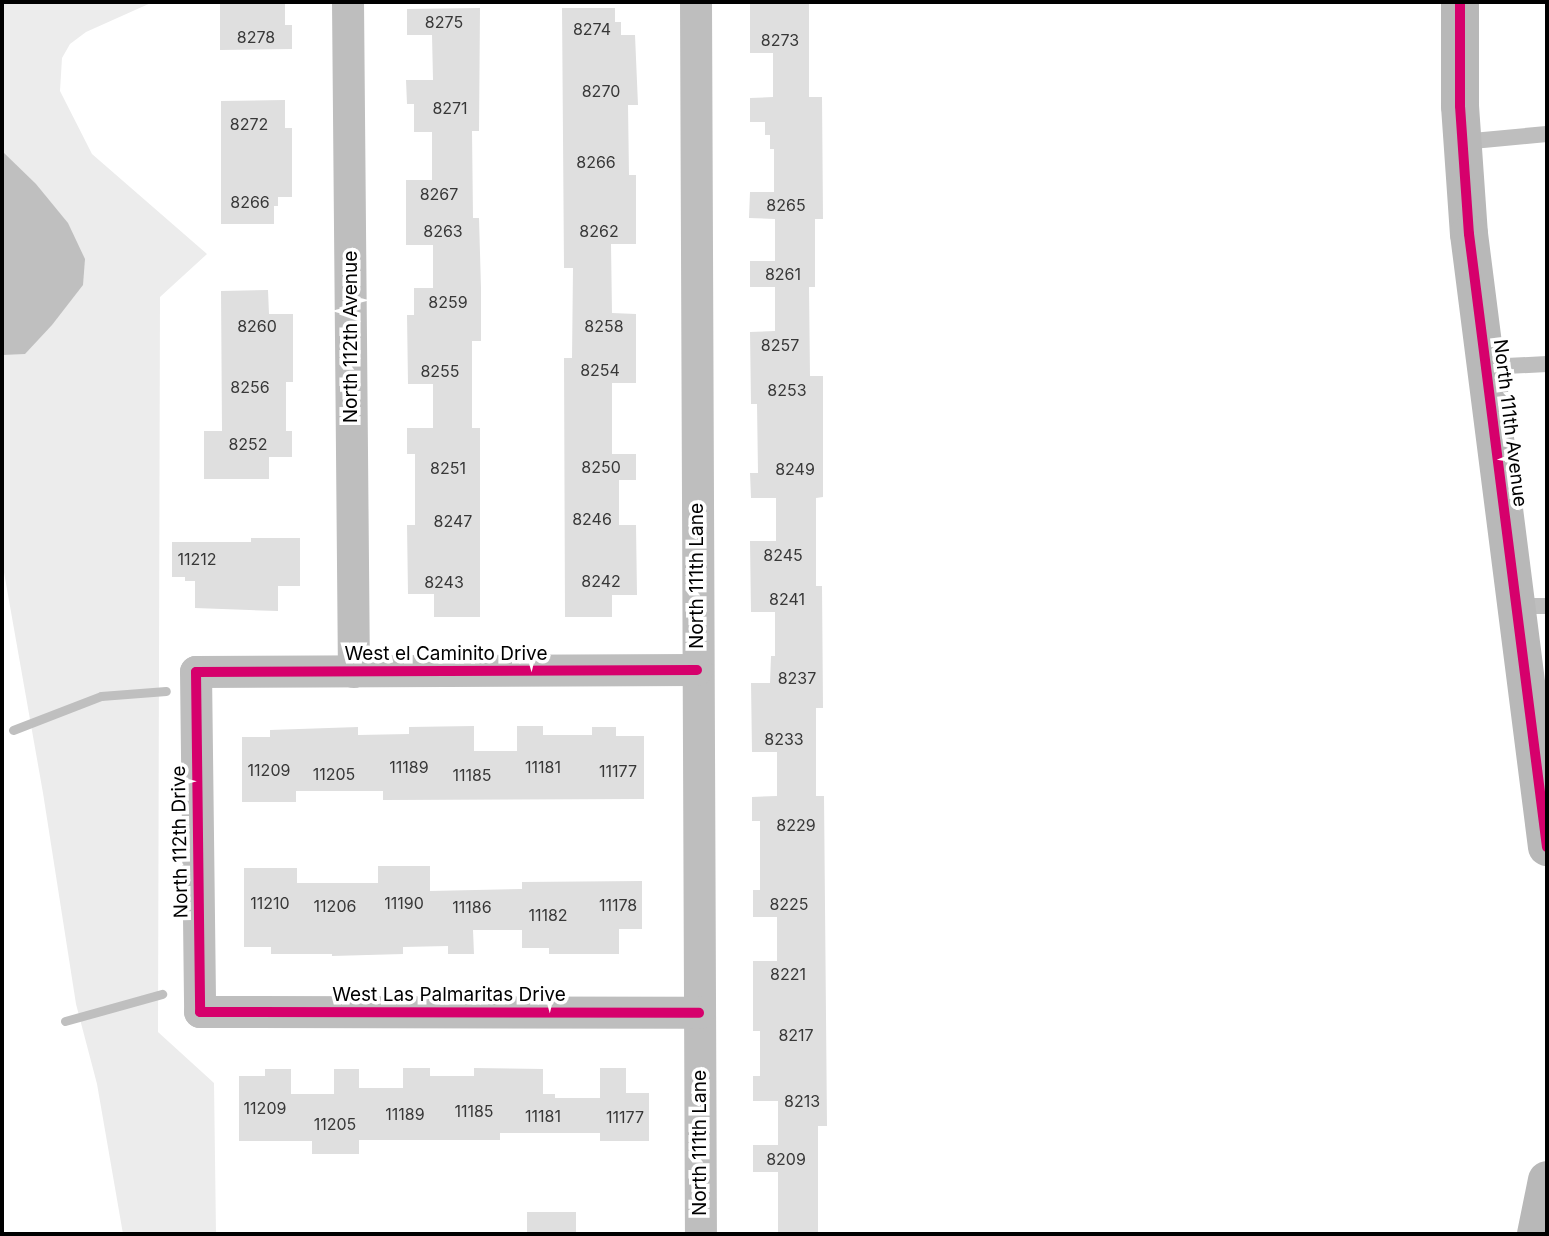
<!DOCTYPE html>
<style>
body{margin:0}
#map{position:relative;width:1549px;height:1236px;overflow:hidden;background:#fff;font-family:Inter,sans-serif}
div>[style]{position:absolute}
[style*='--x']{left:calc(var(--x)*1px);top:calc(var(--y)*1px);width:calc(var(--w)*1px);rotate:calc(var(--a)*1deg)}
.green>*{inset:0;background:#ececec}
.water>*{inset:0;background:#bfbfbf}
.stream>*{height:9px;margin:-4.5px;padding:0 4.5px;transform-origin:4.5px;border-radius:4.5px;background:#bfbfbf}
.building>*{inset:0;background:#dfdfdf;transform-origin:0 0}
.lane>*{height:16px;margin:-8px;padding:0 8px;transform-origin:8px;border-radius:8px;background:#bebebe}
.street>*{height:32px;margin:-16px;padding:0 16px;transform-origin:16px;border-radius:16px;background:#bebebe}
.secondary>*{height:38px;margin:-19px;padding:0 19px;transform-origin:19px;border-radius:19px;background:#b8b8b8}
.cycleway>*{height:10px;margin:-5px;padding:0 5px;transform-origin:5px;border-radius:5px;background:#d6006c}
span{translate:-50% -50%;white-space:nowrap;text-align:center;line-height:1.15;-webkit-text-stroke:7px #fff;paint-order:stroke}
.number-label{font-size:16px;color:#383838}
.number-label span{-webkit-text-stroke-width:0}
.street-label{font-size:19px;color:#000}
.frame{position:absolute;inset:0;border:4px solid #000;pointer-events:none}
</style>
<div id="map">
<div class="green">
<i style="clip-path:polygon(2px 2px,153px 2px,86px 32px,70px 44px,62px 58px,60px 91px,92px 154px,207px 254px,160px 297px,158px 1032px,214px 1083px,216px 1234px,123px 1234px,97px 1084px,76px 1004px,43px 793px,2px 561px)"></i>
</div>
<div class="water">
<i style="clip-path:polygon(2px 151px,36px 184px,68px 223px,85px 259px,83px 285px,52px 325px,25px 354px,2px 355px)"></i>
</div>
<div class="stream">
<i style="--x:13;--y:730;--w:94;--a:-21.1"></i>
<i style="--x:101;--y:696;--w:65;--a:-4.4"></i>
<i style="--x:65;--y:1021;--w:101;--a:-15.6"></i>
</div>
<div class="building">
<i style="clip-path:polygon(220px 2px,285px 2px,285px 25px,292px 25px,292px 49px,220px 50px)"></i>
<i style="clip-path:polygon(750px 2px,809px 2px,809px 97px,822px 97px,823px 219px,815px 219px,815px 287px,809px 287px,810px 376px,823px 376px,823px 497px,816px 498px,816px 586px,822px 586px,823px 708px,816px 708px,816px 796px,824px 796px,827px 1126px,818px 1126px,818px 1234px,778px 1234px,778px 1172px,753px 1172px,753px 1145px,778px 1145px,778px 1101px,753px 1101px,753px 1076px,760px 1076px,760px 1031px,753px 1031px,753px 961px,777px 961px,777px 917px,753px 917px,753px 890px,760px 890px,760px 821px,752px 821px,752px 797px,777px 796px,777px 752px,752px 752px,751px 683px,770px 683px,771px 656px,775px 656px,775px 612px,751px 612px,750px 541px,776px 541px,776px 498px,751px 498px,750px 473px,758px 473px,757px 404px,751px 404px,750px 332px,775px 331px,775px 287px,750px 287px,750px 261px,775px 261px,775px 219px,749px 218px,750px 192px,774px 192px,774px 149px,770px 149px,770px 135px,765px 135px,765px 122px,750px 122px,750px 98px,773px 97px,773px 53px,750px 53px)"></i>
<i style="clip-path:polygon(480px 8px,479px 131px,472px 131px,473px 218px,479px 218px,481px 288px,481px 341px,472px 341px,472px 428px,480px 428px,480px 617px,434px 617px,434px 594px,408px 594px,407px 525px,415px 525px,415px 454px,407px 454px,407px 428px,433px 428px,433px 384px,408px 384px,407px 315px,414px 315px,414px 288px,433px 288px,433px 245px,406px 245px,406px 180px,432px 180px,432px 132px,414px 132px,414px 104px,407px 104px,406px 80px,433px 80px,432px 35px,407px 35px,407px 9px)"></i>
<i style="clip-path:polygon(562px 8px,615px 8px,615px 22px,621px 22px,621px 35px,635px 35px,638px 105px,628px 105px,629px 175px,636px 175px,636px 244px,611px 244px,612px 313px,636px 314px,636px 383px,612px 383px,612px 454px,636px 454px,636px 480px,619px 480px,619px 525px,636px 525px,637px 595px,612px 595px,612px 617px,565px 617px,564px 358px,572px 358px,573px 268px,564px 268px)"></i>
<i style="clip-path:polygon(285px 100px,285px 128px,292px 128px,292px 197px,278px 197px,278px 206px,274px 206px,274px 224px,221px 224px,221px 101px)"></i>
<i style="clip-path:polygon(268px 290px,269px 314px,293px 314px,293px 382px,286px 382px,286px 431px,292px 431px,292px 457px,269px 457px,269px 479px,204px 479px,204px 431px,222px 431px,221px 291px)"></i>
<i style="clip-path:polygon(251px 538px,300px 538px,300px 586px,278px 586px,278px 611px,195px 608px,195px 581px,185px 581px,185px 577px,172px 577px,172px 542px,251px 542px)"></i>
<i style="clip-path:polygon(474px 726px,474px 751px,517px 751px,517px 726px,543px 726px,543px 735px,592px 735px,592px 727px,616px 727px,616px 736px,644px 736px,644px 799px,383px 800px,383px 791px,296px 791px,296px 802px,242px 802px,242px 737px,270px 737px,270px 730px,358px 727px,358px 735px,409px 734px,409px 727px)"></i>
<i style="clip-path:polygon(378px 866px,430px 866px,430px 891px,522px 889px,522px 882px,642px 881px,642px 929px,619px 929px,619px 954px,549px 954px,549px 948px,522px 948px,522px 930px,473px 930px,474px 954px,448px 954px,448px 946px,403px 947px,403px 954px,332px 956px,332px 954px,271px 954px,271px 947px,244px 947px,244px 868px,297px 868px,297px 883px,378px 883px)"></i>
<i style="clip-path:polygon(403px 1068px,430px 1068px,430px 1076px,474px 1076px,474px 1068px,543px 1069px,543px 1094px,555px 1094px,555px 1098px,600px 1098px,600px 1068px,626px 1068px,626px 1093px,649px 1093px,649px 1141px,600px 1141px,600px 1133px,500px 1133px,500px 1140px,359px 1140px,359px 1154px,312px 1154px,312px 1141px,239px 1141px,239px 1076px,265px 1076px,265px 1069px,291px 1069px,291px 1094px,334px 1094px,334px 1069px,359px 1069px,359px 1088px,403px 1088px)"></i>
<i style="left:527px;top:1212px;width:49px;height:22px"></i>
</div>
<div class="lane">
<i style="--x:1462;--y:142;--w:85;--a:-5.4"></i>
<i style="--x:1486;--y:367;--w:61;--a:-2.8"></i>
<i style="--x:1516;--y:606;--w:31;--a:0"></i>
</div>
<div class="street">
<i style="--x:348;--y:2;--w:670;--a:89.49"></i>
<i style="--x:696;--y:2;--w:1232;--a:89.77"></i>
<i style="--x:697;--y:670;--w:501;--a:179.77"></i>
<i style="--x:196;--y:672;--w:340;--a:89.3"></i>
<i style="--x:200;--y:1012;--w:499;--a:0.1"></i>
</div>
<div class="secondary">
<i style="--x:1460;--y:2;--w:104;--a:90"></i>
<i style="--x:1460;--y:106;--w:128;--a:86"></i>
<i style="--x:1469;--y:234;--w:618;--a:82.75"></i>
<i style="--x:1536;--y:1234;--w:55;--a:-78.5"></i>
</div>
<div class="cycleway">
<i style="--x:1460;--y:2;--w:104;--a:90"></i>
<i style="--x:1460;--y:106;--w:128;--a:86"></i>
<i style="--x:1469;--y:234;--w:618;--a:82.75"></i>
<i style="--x:697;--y:670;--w:501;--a:179.77"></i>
<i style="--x:196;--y:672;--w:340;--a:89.3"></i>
<i style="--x:200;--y:1012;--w:499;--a:0.1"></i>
</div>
<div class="number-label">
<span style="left:444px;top:22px">8275</span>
<span style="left:592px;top:29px">8274</span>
<span style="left:256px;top:37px">8278</span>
<span style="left:780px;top:40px">8273</span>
<span style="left:601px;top:91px">8270</span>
<span style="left:450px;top:108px">8271</span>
<span style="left:249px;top:124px">8272</span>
<span style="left:596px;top:162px">8266</span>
<span style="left:439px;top:194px">8267</span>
<span style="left:250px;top:202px">8266</span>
<span style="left:786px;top:205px">8265</span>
<span style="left:443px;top:231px">8263</span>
<span style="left:599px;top:231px">8262</span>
<span style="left:783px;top:274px">8261</span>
<span style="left:448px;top:302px">8259</span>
<span style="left:257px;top:326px">8260</span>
<span style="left:604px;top:326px">8258</span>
<span style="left:780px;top:345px">8257</span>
<span style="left:600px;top:370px">8254</span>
<span style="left:440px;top:371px">8255</span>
<span style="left:250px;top:387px">8256</span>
<span style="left:787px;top:390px">8253</span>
<span style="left:248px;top:444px">8252</span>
<span style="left:601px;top:467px">8250</span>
<span style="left:448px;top:468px">8251</span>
<span style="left:795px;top:469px">8249</span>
<span style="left:592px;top:519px">8246</span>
<span style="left:453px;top:521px">8247</span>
<span style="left:783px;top:555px">8245</span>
<span style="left:197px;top:559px">11212</span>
<span style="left:601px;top:581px">8242</span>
<span style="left:444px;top:582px">8243</span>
<span style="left:787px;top:599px">8241</span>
<span style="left:797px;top:678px">8237</span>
<span style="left:784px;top:739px">8233</span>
<span style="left:409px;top:767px">11189</span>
<span style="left:543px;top:767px">11181</span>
<span style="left:269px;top:770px">11209</span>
<span style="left:618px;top:771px">11177</span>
<span style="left:334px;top:774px">11205</span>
<span style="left:472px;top:775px">11185</span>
<span style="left:796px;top:825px">8229</span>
<span style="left:270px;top:903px">11210</span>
<span style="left:404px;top:903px">11190</span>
<span style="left:789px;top:904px">8225</span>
<span style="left:618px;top:905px">11178</span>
<span style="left:335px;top:906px">11206</span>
<span style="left:472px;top:907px">11186</span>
<span style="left:548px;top:915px">11182</span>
<span style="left:788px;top:974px">8221</span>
<span style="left:796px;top:1035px">8217</span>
<span style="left:802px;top:1101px">8213</span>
<span style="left:265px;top:1108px">11209</span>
<span style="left:474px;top:1111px">11185</span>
<span style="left:405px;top:1114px">11189</span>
<span style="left:543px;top:1116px">11181</span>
<span style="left:625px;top:1117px">11177</span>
<span style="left:335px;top:1124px">11205</span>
<span style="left:786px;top:1159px">8209</span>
</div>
<div class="street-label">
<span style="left:351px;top:337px;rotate:-90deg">North 112th Avenue</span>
<span style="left:1510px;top:423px;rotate:83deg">North 111th Avenue</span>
<span style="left:697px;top:576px;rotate:-90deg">North 111th Lane</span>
<span style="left:446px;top:654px">West el Caminito Drive</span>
<span style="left:180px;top:842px;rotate:-91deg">North 112th Drive</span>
<span style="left:449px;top:995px">West Las Palmaritas Drive</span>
<span style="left:700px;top:1143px;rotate:-90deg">North 111th Lane</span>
</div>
<div class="frame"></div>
</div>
